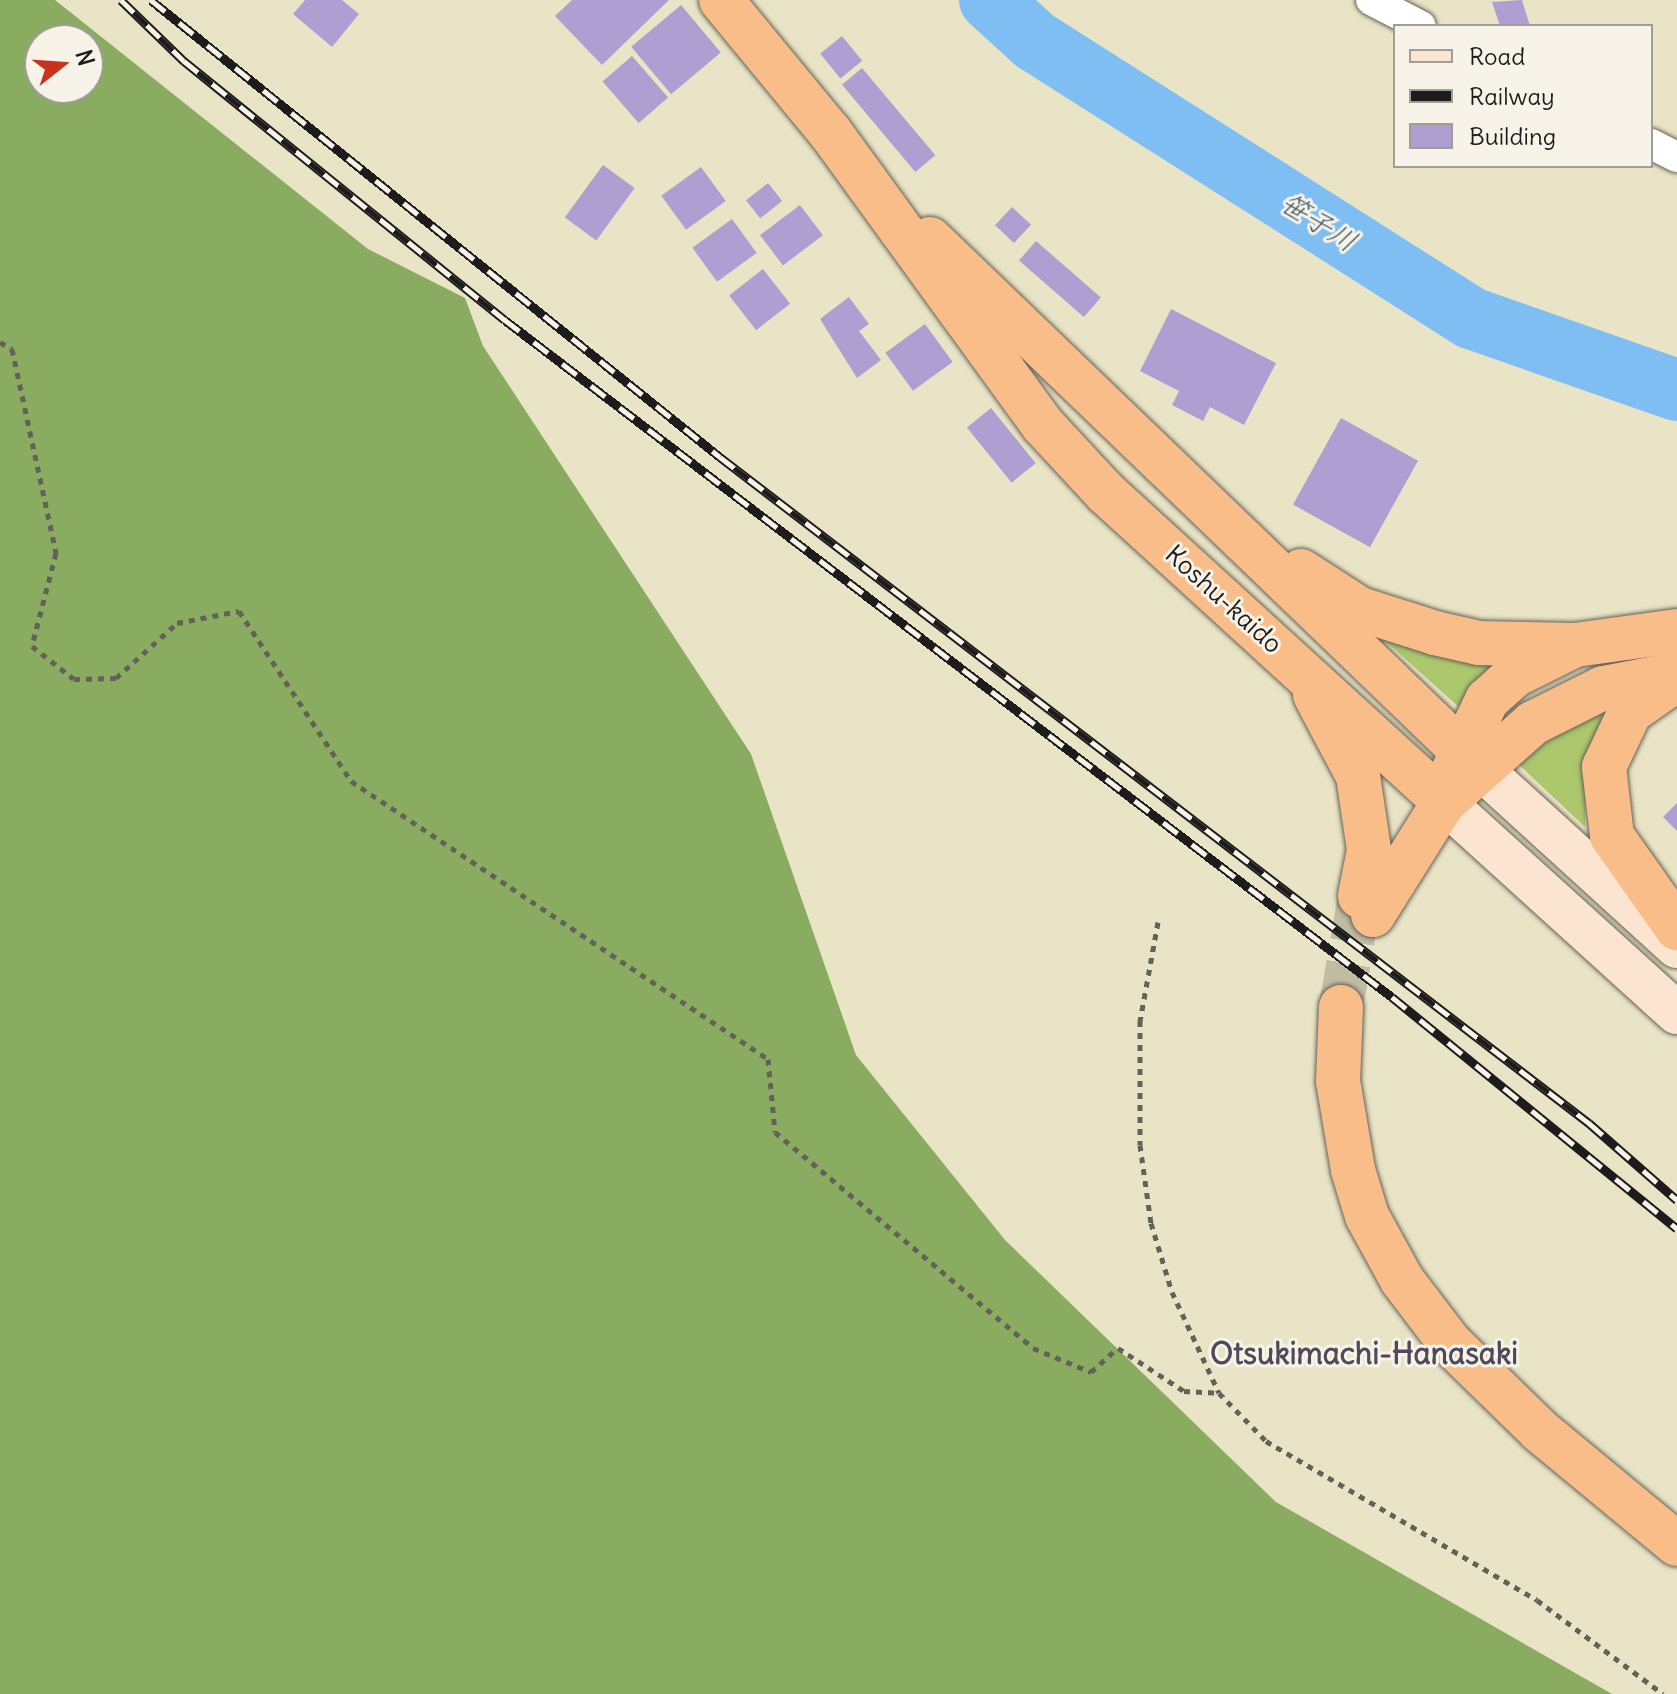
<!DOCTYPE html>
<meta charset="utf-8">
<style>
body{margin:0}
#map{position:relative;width:1677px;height:1694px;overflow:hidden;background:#eae4c6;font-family:Delius,"Klee One",sans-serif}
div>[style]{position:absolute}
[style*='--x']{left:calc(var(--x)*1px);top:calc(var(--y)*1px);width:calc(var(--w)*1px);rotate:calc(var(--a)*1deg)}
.green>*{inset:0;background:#adc76d}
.forest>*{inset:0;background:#8aac60}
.river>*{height:62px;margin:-31px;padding:0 31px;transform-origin:31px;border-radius:31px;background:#7ebef3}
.building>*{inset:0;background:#ae9ed1;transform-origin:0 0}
.highway-tunnel>*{height:44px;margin-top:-22px;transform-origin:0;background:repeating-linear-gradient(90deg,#c1bca4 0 44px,transparent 0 66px)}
.path>*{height:5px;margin-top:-2.5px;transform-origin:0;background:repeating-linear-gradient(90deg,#646258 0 6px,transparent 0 12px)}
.roads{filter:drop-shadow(0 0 2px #646258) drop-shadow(0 0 2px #646258)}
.street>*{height:30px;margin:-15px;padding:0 15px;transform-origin:15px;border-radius:15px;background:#fff}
.secondary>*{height:42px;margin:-21px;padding:0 21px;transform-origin:21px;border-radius:21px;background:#fce5d0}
.highway>*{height:44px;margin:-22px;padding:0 22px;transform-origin:22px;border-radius:22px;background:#f8bd89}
.rail>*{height:9px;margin-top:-4.5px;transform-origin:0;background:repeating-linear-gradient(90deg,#f7f3e8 0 18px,#1c1c1c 0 36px);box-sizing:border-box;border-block:2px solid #1c1c1c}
span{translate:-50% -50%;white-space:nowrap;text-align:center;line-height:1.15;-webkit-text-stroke:6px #f7f3e8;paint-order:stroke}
.street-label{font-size:26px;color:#1c1c1c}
.water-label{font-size:28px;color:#3e5567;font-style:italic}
.quarter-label{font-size:30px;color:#4f4a5b;font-weight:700}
.legend{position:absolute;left:1393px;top:24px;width:260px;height:144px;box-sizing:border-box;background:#f7f3e8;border:2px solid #9f9d96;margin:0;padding:10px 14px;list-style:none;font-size:24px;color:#1c1c1c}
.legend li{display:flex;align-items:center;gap:16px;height:40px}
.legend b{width:40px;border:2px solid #9f9d96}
.north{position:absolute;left:24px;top:24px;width:80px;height:80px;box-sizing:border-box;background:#f7f3e8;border:2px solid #9f9d96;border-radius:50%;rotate:73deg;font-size:22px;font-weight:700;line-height:32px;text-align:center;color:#1c1c1c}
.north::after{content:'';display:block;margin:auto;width:28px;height:36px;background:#c8321e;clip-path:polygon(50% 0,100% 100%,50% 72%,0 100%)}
</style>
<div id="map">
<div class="green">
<i style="clip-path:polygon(1382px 638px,1497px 664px,1461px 709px)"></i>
<i style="clip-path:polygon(1611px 699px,1586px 757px,1585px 827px,1513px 759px)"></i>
</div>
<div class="forest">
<i style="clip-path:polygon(evenodd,0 0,55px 0,368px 249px,465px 298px,483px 346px,751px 754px,856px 1055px,1005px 1240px,1276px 1502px,1612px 1694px,0 1694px,0 0,40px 40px,88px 40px,88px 88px,40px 88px,40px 40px)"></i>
</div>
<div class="river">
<i style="--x:990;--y:0;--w:61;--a:42.3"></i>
<i style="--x:1035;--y:41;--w:517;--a:32.43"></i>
<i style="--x:1471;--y:318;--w:218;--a:19.3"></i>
</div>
<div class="building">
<i style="clip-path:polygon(305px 0,342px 0,359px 14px,332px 47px,293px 14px)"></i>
<i style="clip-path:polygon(572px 0,669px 0,602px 65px,555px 16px)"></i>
<i style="clip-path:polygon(1522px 0,1530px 26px,1500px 26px,1492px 2px)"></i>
<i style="left:681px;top:5px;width:62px;height:65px;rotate:50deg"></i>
<i style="left:842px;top:36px;width:32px;height:28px;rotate:51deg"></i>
<i style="left:632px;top:56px;width:55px;height:39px;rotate:49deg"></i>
<i style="left:862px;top:68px;width:114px;height:26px;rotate:50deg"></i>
<i style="left:603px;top:165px;width:39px;height:65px;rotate:36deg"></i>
<i style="left:701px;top:167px;width:42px;height:49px;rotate:54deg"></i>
<i style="left:768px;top:183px;width:23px;height:28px;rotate:52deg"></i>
<i style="left:800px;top:205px;width:38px;height:50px;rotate:53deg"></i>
<i style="left:1012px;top:207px;width:26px;height:25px;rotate:43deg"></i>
<i style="left:732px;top:219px;width:42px;height:49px;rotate:54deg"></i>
<i style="left:1036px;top:241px;width:86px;height:26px;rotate:41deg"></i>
<i style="left:763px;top:269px;width:44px;height:43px;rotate:52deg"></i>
<i style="clip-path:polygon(849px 297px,869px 324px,859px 331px,881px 360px,857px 378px,820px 319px)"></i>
<i style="clip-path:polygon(1171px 309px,1276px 363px,1244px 425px,1210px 407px,1203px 421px,1172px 405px,1179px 391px,1140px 371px)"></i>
<i style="left:925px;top:324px;width:47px;height:49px;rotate:54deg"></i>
<i style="left:991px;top:408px;width:71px;height:31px;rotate:51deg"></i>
<i style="left:1341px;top:418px;width:88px;height:99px;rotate:29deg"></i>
<i style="clip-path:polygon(1677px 803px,1677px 831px,1663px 817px)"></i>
</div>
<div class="highway-tunnel">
<i style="--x:1341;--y:1007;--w:113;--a:-80.3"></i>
</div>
<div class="path">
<i style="--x:0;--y:342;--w:14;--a:30"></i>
<i style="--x:12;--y:349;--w:209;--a:77.8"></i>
<i style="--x:56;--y:553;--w:96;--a:104.5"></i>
<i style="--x:32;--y:646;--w:53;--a:38.2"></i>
<i style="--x:74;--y:679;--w:42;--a:-1.4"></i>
<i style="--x:116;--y:678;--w:82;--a:-42"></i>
<i style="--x:177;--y:623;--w:63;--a:-11"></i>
<i style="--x:239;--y:611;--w:204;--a:56.6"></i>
<i style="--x:351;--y:781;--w:501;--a:33.69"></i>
<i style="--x:768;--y:1059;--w:73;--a:84.5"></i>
<i style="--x:775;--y:1132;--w:336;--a:39.9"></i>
<i style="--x:1033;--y:1348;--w:63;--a:22.5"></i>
<i style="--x:1091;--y:1372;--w:36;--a:-42"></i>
<i style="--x:1118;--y:1348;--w:79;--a:33.1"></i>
<i style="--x:1184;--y:1391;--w:35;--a:3"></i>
<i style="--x:1158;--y:922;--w:101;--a:100.3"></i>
<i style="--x:1140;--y:1021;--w:124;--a:90"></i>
<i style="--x:1140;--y:1145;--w:79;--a:82"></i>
<i style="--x:1151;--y:1223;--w:72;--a:73.1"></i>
<i style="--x:1172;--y:1292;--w:111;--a:65"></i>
<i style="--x:1219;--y:1393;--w:67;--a:45.6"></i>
<i style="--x:1266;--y:1441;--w:314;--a:30.4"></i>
<i style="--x:1537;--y:1600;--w:157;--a:36.7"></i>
</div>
<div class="roads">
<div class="street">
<i style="--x:1371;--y:0;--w:56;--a:27.5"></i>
<i style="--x:1651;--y:144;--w:29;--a:27"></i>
</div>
<div class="secondary">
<i style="--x:1480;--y:768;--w:266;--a:42.3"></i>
<i style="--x:1444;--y:802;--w:314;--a:42.2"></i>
</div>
<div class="highway">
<i style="--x:721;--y:0;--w:171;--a:50.5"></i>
<i style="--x:830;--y:132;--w:361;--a:54"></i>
<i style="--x:1042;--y:424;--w:94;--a:47.2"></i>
<i style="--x:1106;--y:493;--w:458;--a:42.4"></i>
<i style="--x:930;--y:239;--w:763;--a:43.89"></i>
<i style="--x:1301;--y:571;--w:70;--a:32.8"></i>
<i style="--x:1360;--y:609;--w:79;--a:17.7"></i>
<i style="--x:1435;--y:633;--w:45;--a:12.8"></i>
<i style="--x:1479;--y:643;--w:96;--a:1.2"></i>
<i style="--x:1677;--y:679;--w:57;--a:144.9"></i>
<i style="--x:1630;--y:712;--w:61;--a:115.3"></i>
<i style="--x:1604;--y:767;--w:69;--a:83.4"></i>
<i style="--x:1612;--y:836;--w:113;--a:54.8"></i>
<i style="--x:1315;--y:695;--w:92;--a:62"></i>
<i style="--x:1358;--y:776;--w:75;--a:81.5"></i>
<i style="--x:1369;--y:850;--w:47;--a:101.1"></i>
<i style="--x:1452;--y:773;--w:81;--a:-64.4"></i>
<i style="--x:1487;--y:700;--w:38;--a:-42"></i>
<i style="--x:1515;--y:675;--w:67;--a:-26.6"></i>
<i style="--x:1575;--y:645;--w:103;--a:-7.8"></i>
<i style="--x:1373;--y:915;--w:133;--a:-57.9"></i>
<i style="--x:1444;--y:802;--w:119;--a:-41.6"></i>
<i style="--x:1533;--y:723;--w:78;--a:-26.6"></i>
<i style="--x:1603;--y:688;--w:75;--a:-10.7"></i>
<i style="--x:1341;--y:1007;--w:74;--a:92.3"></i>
<i style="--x:1338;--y:1081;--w:90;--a:80.4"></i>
<i style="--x:1353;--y:1170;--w:48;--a:73.1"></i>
<i style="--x:1367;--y:1216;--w:73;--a:61.3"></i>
<i style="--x:1402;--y:1280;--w:79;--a:52.7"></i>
<i style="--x:1450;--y:1343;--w:124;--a:44.3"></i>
<i style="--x:1539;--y:1430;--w:179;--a:39.6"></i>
</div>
</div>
<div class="rail">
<i style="--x:121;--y:0;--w:88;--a:44.1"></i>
<i style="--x:184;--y:61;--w:412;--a:38.9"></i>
<i style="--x:505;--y:320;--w:1116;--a:37.35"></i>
<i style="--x:1392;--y:997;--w:367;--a:39.1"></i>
<i style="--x:151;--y:0;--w:730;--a:38.77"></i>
<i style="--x:720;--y:457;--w:1095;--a:37.47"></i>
<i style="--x:1589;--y:1123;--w:117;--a:41.2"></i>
</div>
<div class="street-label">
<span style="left:1224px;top:599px;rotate:42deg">Koshu-kaido</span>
</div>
<div class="water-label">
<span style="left:1319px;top:222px;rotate:32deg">笹子川</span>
</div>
<div class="quarter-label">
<span style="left:1364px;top:1353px">Otsukimachi-Hanasaki</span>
</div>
<ul class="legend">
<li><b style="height:10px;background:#fce5d0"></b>Road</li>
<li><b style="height:10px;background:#1c1c1c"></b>Railway</li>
<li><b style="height:22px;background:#ae9ed1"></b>Building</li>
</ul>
<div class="north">N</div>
</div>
